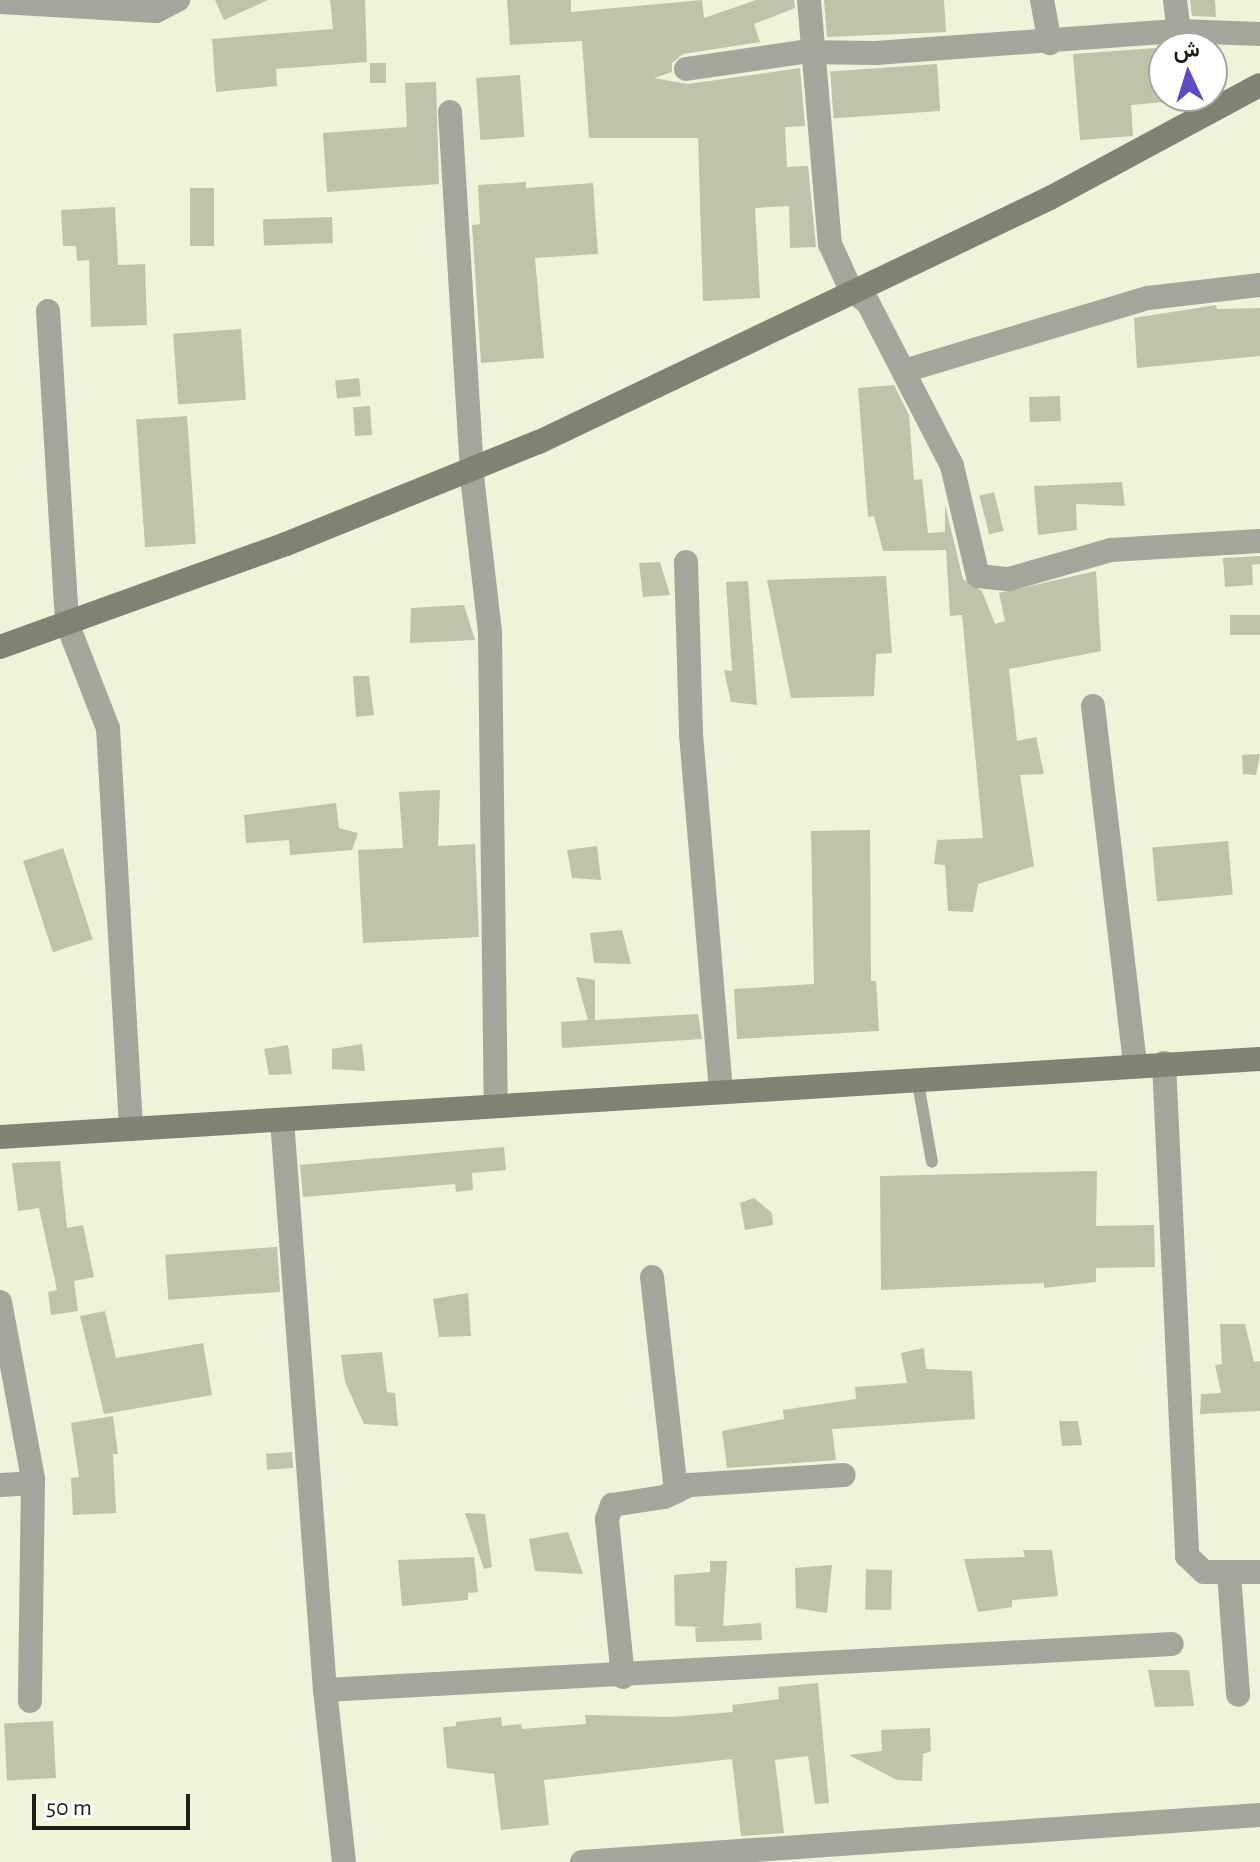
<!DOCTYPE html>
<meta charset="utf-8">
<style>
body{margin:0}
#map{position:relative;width:1260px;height:1862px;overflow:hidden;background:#eef3d9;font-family:"Alegreya Sans",Vazirmatn,sans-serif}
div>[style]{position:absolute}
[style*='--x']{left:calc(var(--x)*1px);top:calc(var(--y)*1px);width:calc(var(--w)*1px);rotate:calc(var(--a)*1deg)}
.building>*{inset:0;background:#bec3aa;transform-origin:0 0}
.lane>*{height:12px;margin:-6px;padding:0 6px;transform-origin:6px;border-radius:6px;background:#a4a69b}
.street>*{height:24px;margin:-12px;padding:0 12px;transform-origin:12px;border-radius:12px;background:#a4a69b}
.secondary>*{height:24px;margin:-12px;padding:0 12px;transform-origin:12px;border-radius:12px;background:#808373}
span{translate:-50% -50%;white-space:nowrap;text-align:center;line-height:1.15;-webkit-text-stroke:8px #fff;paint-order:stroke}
.north{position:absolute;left:1148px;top:32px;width:80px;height:80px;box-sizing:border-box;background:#fff;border:2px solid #a5a5a1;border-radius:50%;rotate:356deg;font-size:22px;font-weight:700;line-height:32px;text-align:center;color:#1d1f15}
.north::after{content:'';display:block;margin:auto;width:28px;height:36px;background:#5c4cc4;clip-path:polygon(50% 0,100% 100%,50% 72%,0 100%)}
.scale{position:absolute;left:32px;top:1794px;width:158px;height:36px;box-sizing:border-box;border:4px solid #1d1f15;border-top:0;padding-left:10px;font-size:24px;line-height:28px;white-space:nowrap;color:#1d1f15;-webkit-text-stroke:6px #fff;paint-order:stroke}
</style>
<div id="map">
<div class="building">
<i style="clip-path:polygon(215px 0,268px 0,224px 20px)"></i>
<i style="clip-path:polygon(330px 0,365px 0,367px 62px,276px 69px,277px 86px,216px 92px,212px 39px,333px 29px)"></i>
<i style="clip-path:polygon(507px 0,571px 0,571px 12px,702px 0,704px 18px,756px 0,794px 0,795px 8px,754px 24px,760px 42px,683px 54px,672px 63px,672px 72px,654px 78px,688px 84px,800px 68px,805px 126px,785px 127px,787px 167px,808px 166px,816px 247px,790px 248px,789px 206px,755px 208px,760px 298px,703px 301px,698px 138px,589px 138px,582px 41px,510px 45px)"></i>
<i style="clip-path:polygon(824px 0,944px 0,946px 32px,827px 37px)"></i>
<i style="clip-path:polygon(1190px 0,1215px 0,1216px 17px,1192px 16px)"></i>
<i style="clip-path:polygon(1170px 47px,1164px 48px,1164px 102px,1131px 105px,1133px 136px,1080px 140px,1073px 54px)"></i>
<i style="left:370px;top:63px;width:16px;height:20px"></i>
<i style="left:937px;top:64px;width:47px;height:107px;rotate:86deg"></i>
<i style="left:520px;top:75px;width:62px;height:44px;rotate:86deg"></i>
<i style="clip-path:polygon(436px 82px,439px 184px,327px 192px,323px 133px,407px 127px,405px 83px)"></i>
<i style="clip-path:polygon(526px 182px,526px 188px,593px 183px,598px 254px,535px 258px,544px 358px,481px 363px,472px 225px,480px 224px,478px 185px)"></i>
<i style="left:190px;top:188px;width:24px;height:58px"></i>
<i style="clip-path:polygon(115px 207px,118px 265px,145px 264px,147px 325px,91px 327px,89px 260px,77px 261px,76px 246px,63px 246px,61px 210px)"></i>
<i style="left:332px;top:217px;width:26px;height:69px;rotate:88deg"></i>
<i style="clip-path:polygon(1216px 305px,1217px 309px,1260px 308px,1260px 356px,1137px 368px,1134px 318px)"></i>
<i style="left:241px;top:329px;width:71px;height:68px;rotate:86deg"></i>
<i style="left:359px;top:378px;width:18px;height:24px;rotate:84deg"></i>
<i style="clip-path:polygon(894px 385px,909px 415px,914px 480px,922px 479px,928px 533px,945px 532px,945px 505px,963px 579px,982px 591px,995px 624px,1005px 621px,999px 593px,1096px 571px,1101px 651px,1009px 669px,1017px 741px,1036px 737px,1044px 774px,1020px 775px,1034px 866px,978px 884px,973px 912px,948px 911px,945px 865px,934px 864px,937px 840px,983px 838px,962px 615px,950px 616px,946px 550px,883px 551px,874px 516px,868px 517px,858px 388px)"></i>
<i style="left:1060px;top:396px;width:25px;height:31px;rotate:88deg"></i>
<i style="left:370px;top:406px;width:29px;height:17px;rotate:86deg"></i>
<i style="left:187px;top:416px;width:128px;height:51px;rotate:86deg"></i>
<i style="clip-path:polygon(1122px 482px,1125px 506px,1076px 504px,1077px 530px,1038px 535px,1034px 486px)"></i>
<i style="left:994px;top:492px;width:40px;height:15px;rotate:76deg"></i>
<i style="clip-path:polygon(1260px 556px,1260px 564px,1252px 565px,1253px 585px,1225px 587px,1223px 558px)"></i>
<i style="clip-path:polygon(660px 562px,670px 595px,643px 597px,639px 563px)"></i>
<i style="clip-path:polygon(886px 576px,892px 653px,876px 654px,874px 696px,791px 698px,767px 580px)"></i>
<i style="clip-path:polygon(748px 581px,757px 705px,731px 702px,724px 670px,732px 671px,726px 582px)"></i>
<i style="clip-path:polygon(464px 605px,475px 640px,410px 643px,411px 608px)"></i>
<i style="left:1260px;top:615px;width:20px;height:30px;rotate:90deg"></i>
<i style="clip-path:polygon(353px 676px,369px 676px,374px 715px,356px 717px)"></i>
<i style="clip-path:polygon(1260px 754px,1256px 775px,1243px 774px,1242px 755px)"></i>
<i style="clip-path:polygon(440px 790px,438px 846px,475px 844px,479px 937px,363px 943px,358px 850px,403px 848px,399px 792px)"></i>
<i style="clip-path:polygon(336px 803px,339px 828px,358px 833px,352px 850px,290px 855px,289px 840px,246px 843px,244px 815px)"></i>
<i style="clip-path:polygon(870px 830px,871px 981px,876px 981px,879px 1031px,737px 1039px,734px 989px,814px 984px,811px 831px)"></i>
<i style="left:1228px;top:841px;width:54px;height:76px;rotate:85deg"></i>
<i style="clip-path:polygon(597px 846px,601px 880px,572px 878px,567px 850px)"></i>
<i style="left:63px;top:848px;width:96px;height:42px;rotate:72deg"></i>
<i style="clip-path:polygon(622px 930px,631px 964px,594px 963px,590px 933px)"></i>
<i style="clip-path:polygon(576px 977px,595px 980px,595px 1020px,698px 1014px,702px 1039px,562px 1048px,561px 1022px,588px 1020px)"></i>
<i style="clip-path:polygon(362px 1044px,365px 1071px,332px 1069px,332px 1049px)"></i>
<i style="clip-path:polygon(288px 1045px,292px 1074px,269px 1075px,264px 1049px)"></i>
<i style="clip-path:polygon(504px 1147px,506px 1170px,472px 1173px,473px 1190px,456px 1192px,455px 1184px,303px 1197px,300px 1165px)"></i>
<i style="clip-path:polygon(60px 1161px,67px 1228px,83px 1225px,94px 1277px,74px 1281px,78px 1311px,51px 1315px,48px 1292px,57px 1290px,39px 1208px,18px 1211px,12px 1163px)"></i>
<i style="clip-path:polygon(1097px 1171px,1096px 1226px,1154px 1225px,1155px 1267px,1096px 1268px,1096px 1282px,1044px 1288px,1044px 1283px,881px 1290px,880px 1176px)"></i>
<i style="clip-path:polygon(754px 1198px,772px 1213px,773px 1225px,745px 1230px,740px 1203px)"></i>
<i style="left:277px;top:1247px;width:45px;height:112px;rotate:86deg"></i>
<i style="clip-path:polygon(468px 1293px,471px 1336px,439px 1337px,433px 1299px)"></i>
<i style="clip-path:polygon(105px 1311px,116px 1358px,203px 1343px,212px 1395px,104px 1414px,80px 1316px)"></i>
<i style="clip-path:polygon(1220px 1324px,1245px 1324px,1254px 1362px,1260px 1361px,1260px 1411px,1200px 1414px,1201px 1394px,1221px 1393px,1215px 1365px,1222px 1364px)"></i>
<i style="clip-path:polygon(924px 1348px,926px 1369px,972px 1371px,975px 1419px,832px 1429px,836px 1460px,727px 1468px,722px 1431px,784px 1419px,783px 1410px,856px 1399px,855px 1387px,907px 1383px,901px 1353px)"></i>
<i style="clip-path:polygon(382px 1352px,387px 1392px,395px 1393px,398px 1426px,364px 1424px,345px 1382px,341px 1355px)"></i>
<i style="clip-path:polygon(113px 1416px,118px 1454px,113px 1454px,116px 1513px,73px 1515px,71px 1478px,79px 1477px,71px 1423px)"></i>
<i style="clip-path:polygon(1059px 1421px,1078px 1421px,1082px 1445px,1062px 1446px)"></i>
<i style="left:292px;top:1452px;width:16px;height:26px;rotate:86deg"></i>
<i style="clip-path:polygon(465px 1513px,485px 1514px,492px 1567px,484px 1569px)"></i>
<i style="clip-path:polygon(568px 1532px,583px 1574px,535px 1571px,529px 1539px)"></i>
<i style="clip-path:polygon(1023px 1550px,1052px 1550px,1058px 1596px,1012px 1600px,1012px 1607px,978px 1612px,964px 1559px,1025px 1557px)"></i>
<i style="clip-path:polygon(474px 1557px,478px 1592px,468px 1593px,468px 1600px,402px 1606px,398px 1560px)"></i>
<i style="clip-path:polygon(710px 1561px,727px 1561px,723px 1626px,761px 1623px,762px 1640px,696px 1642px,695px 1628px,702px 1627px,675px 1626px,674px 1575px,710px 1572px)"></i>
<i style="clip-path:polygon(832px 1565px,827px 1613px,796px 1608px,795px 1568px)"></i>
<i style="left:892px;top:1570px;width:40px;height:26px;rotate:91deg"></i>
<i style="clip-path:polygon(1148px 1670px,1189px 1670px,1194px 1706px,1155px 1707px)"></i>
<i style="clip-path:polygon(818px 1683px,829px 1803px,815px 1804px,808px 1756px,775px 1760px,784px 1833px,741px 1836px,732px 1759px,544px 1780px,549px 1825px,501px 1830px,494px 1774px,447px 1768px,443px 1727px,456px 1726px,456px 1722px,501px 1717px,502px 1726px,521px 1724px,522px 1729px,586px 1724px,585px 1715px,672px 1717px,733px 1712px,732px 1705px,779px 1699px,778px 1687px)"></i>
<i style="left:53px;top:1721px;width:57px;height:49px;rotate:87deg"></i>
<i style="clip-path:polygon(930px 1728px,931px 1751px,923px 1754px,922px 1781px,897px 1780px,849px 1755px,882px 1751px,881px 1730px)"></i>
</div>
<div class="lane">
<i style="--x:917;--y:1078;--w:85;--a:79.9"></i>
</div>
<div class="street">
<i style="--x:809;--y:0;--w:245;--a:85.1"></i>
<i style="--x:830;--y:244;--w:51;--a:65.5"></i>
<i style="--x:851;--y:290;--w:21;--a:37"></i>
<i style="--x:868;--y:303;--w:183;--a:62.7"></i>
<i style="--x:952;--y:466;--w:113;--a:76.7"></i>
<i style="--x:978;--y:576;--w:31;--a:6"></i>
<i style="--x:1009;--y:579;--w:106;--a:-15.9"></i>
<i style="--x:1111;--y:550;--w:149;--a:-3.5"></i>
<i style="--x:1042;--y:0;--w:44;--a:79.5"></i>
<i style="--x:1175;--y:0;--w:31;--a:83"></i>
<i style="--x:0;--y:2;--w:156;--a:3.3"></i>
<i style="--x:156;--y:11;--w:25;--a:-27"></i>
<i style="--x:686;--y:69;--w:117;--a:-8.3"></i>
<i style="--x:802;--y:52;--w:74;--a:0.8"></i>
<i style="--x:876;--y:53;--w:304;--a:-4.2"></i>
<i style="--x:1179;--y:31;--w:81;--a:2.1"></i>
<i style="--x:450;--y:112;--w:374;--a:86.5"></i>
<i style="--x:473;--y:485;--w:149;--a:83.4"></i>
<i style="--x:490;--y:633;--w:473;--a:89.3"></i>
<i style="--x:48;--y:311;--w:313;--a:86.5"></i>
<i style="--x:67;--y:623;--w:113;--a:68.7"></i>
<i style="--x:108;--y:728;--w:402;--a:86.7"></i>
<i style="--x:904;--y:371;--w:255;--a:-16.7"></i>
<i style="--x:1148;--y:298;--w:113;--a:-6.6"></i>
<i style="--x:686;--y:562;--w:172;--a:88.3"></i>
<i style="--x:691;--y:734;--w:358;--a:85.2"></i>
<i style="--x:1093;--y:706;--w:360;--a:83.3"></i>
<i style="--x:1164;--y:1063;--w:494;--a:87.3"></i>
<i style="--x:1187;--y:1556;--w:23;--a:43"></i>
<i style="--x:1204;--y:1572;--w:56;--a:0"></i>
<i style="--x:282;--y:1120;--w:572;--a:85.69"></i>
<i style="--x:325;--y:1690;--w:173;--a:83.7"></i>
<i style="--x:652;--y:1277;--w:216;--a:83.6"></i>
<i style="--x:0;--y:1302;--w:180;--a:79.4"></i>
<i style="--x:33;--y:1479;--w:222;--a:90.8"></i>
<i style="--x:0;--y:1485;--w:33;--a:-3"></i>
<i style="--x:1229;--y:1574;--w:121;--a:85.7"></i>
<i style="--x:623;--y:1677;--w:159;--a:-95.8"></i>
<i style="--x:607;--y:1519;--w:15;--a:-70"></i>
<i style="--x:612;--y:1505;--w:53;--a:-8.7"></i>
<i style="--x:664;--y:1497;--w:29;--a:-25"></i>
<i style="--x:690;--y:1485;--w:154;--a:-3.7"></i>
<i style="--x:325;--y:1690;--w:848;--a:-3.11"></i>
<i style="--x:582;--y:1862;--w:680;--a:-3.97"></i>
</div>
<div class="secondary">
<i style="--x:0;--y:647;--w:304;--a:-19.8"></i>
<i style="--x:286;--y:544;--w:273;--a:-22"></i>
<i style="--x:539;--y:442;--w:566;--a:-25.52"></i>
<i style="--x:1050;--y:198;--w:238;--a:-28.3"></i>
<i style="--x:0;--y:1137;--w:1262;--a:-3.54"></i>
</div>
<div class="north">ش</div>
<div class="scale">50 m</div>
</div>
